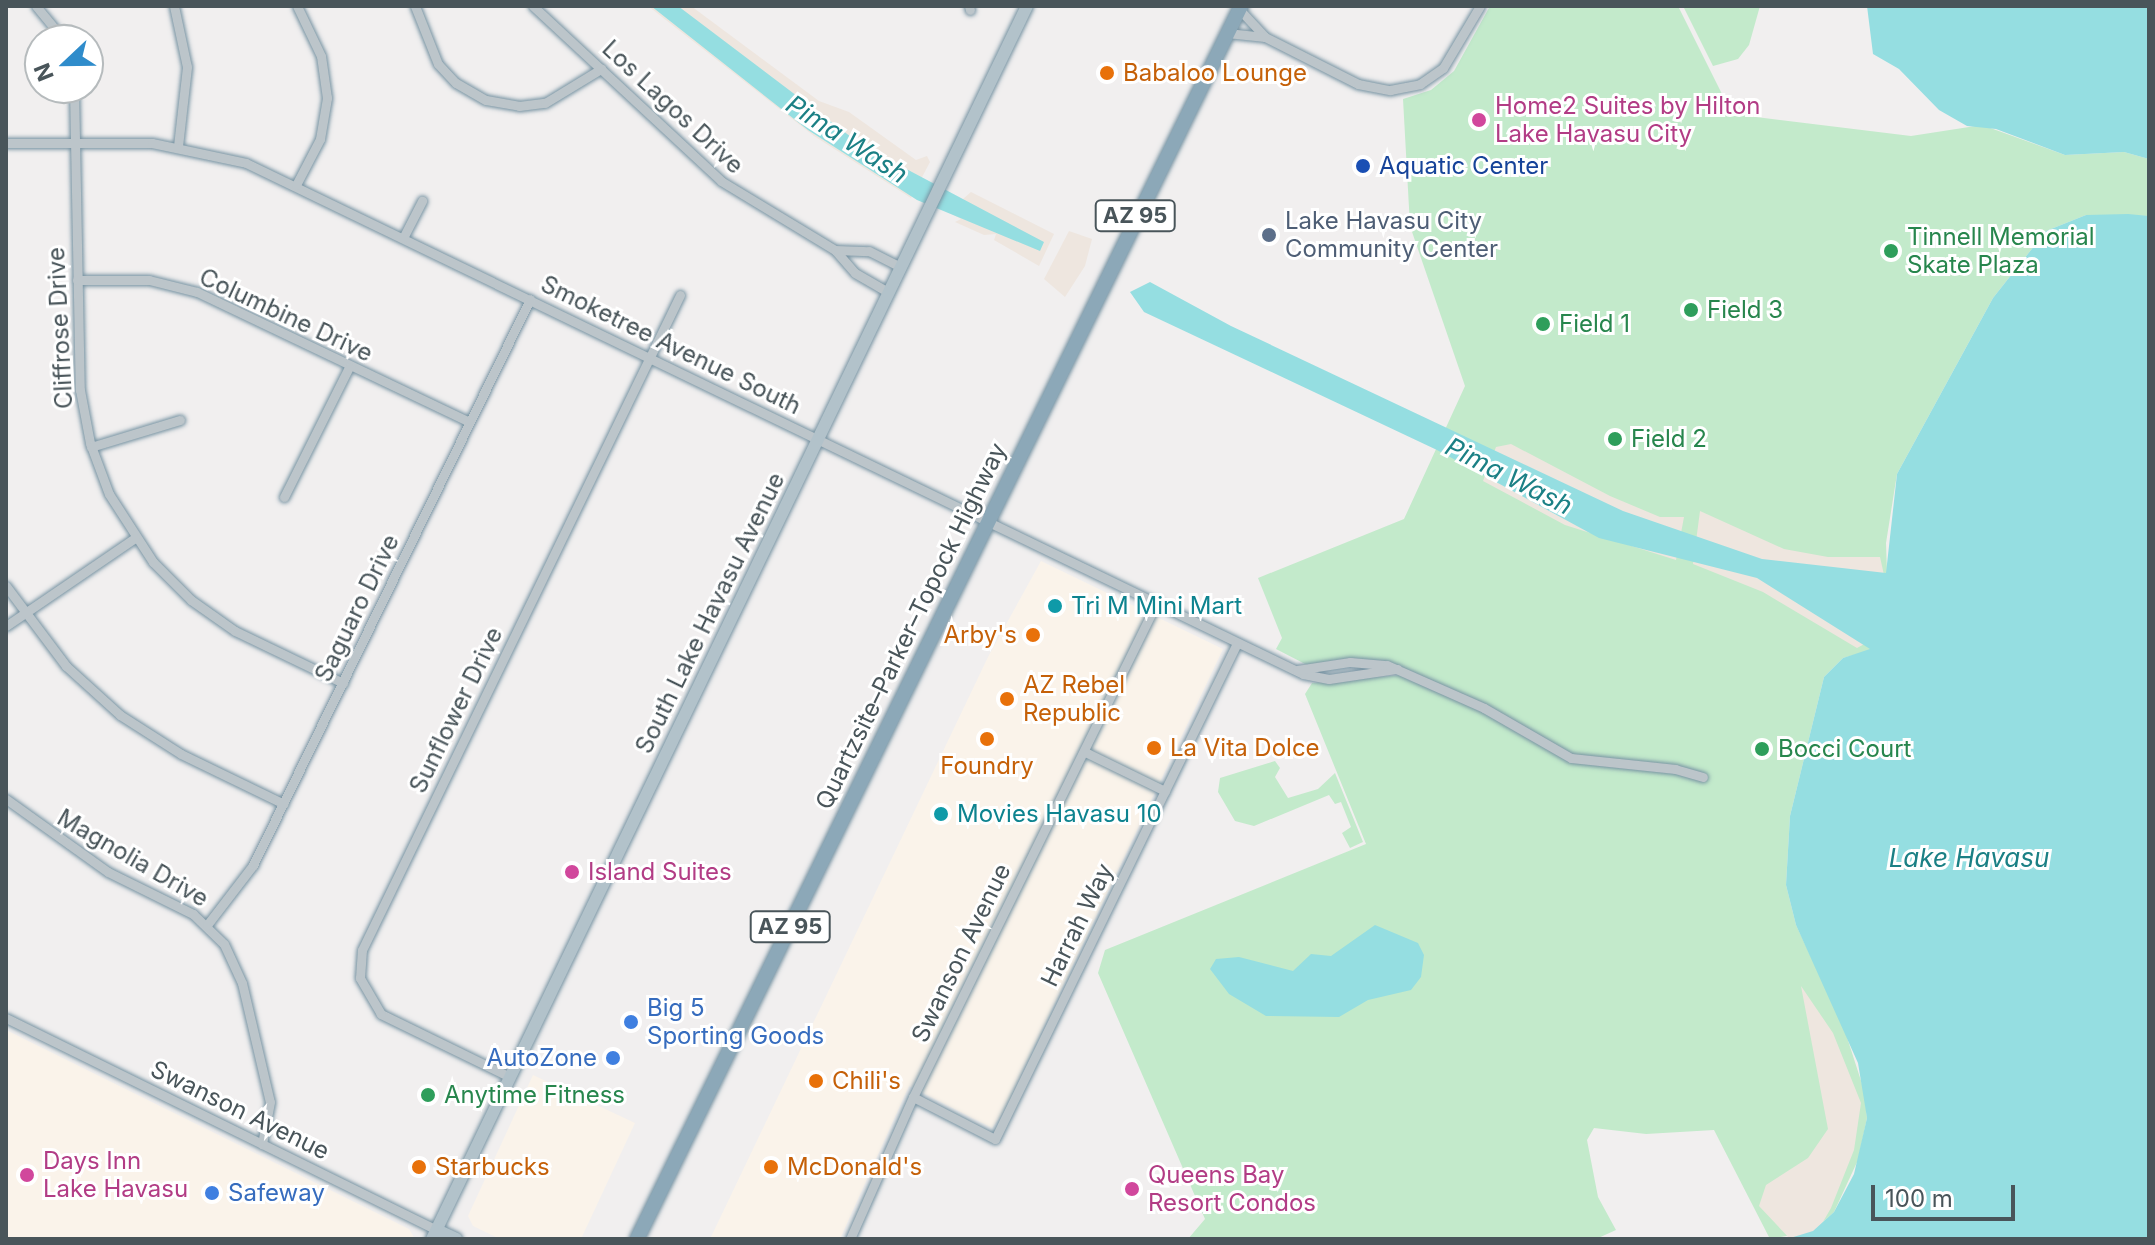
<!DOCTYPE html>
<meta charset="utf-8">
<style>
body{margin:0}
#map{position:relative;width:2155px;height:1245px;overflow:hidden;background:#f1efef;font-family:Inter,sans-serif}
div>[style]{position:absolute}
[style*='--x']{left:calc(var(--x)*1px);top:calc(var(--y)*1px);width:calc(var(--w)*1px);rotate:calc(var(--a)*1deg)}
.commercial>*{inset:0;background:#faf3ea}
.green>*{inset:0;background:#c3eacb}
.sand>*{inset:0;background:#eee6df}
.water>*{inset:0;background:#95dee1}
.roads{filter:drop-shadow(0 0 2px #7894a3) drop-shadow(0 0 2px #7894a3)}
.minor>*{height:9px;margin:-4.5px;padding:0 4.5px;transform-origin:4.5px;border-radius:4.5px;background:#bcc5ca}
.major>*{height:12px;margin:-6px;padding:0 6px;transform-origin:6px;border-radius:6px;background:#b2c2ca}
.highway>*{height:14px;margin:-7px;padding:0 7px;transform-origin:7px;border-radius:7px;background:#8ca8b8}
.dots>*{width:22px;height:22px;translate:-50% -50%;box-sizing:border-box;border:4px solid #fff;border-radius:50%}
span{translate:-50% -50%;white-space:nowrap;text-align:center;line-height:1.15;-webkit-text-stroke:6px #fff;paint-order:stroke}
.shield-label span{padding:2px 6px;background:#fff;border:2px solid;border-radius:6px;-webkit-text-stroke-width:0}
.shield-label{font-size:22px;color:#49555a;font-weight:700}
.food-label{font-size:24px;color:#c56008}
.left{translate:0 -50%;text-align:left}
.right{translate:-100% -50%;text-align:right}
.hotel-label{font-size:24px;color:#b23c85}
.street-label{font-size:24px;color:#49555a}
.transit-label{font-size:24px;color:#164399}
.service-label{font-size:24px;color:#4e5e75}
.leisure-label{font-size:24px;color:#27864d}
.culture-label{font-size:24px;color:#0d838f}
.shop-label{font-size:24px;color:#366cbe}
.water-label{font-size:26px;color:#1b8085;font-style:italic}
.frame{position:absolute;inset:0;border:8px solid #49555a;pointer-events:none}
.north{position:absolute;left:24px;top:24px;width:80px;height:80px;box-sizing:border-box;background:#fff;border:2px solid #b6bbbd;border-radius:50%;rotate:248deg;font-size:22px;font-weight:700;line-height:32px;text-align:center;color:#49555a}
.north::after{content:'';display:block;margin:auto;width:28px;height:36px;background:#2f8ccb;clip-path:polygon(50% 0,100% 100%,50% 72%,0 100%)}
.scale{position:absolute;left:1871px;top:1185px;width:144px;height:36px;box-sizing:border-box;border:4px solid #49555a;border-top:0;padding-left:10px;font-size:24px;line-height:28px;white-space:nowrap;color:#49555a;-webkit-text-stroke:6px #fff;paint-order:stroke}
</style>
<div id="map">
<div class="commercial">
<i style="clip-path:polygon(1041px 561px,1223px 649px,1003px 1113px,992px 1128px,909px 1086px,840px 1239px,710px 1239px,988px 657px)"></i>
<i style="clip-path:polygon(6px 1030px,409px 1229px,415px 1239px,6px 1239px)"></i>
<i style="clip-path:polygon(533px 1075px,635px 1123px,581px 1239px,500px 1239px,473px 1226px,468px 1216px)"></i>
</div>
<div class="green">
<i style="clip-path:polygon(1490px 6px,1678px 6px,1732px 114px,1911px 136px,1982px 125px,2065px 155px,2124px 152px,2149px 159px,2149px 216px,2086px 215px,2046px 231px,1993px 298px,1897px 474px,1886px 543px,1887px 573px,1871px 650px,1843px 658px,1824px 677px,1790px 816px,1786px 885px,1796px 925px,1843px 1025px,1864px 1090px,1867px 1118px,1858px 1160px,1834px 1212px,1813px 1231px,1770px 1239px,1714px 1130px,1646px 1134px,1594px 1128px,1587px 1140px,1598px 1197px,1616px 1230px,1596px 1239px,1188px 1239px,1205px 1219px,1098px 973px,1105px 950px,1366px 844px,1305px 694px,1312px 683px,1401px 675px,1482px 711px,1570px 761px,1667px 771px,1572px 754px,1486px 705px,1388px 662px,1350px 658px,1307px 665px,1276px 649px,1282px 638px,1258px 578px,1404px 519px,1465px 386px,1410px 226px,1403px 99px,1431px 90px,1454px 71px)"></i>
<i style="clip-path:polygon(1683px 6px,1760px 6px,1749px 45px,1738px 59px,1713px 66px)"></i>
<i style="clip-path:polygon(1275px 761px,1280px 768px,1275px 777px,1288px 798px,1318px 789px,1335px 773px,1363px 842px,1350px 848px,1342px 833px,1351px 827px,1341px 802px,1335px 804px,1329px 795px,1254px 826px,1235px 821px,1218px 792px,1220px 778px)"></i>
</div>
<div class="sand">
<i style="clip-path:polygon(648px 6px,691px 6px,819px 101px,849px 112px,916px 160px,927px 156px,930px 162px,911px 198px,814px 136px)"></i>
<i style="clip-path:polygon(971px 192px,1054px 234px,1039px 266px,994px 240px,996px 234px,984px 235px,955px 222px,961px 219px,948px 212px)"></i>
<i style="clip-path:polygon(1069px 231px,1092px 239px,1085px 266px,1065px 297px,1044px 279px)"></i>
<i style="clip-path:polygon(1511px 444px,1610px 496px,1660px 517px,1684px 517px,1676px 560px,1565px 525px,1483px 481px,1496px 447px)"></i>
<i style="clip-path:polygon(1700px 511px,1784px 549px,1828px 557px,1880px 557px,1886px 584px,1881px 635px,1857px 648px,1763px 592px,1693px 564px)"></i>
<i style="clip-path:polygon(1801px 986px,1833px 1033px,1861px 1103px,1854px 1150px,1831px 1208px,1816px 1234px,1790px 1239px,1759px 1206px,1766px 1185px,1808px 1158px,1828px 1129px)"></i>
</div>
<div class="water">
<i style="clip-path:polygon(651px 6px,678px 6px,863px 146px,1044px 242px,1040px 251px,917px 200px,808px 130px)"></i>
<i style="clip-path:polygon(1867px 6px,2149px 6px,2149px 159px,2124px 152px,2065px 155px,1996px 129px,1967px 126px,1939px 110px,1899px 69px,1873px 54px)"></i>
<i style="clip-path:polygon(2128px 214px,2149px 216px,2149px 1239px,1787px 1239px,1813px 1231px,1834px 1212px,1854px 1174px,1867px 1118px,1858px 1063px,1796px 925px,1786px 885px,1790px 816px,1824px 677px,1843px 658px,1870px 649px,1757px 578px,1599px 538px,1437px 450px,1144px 312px,1130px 292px,1150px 282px,1231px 326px,1623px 511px,1762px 559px,1886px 573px,1897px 474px,1993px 298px,2046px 231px,2086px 215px)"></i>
<i style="clip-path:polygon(1375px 925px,1418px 943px,1424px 955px,1421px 977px,1411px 990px,1368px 1000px,1339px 1017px,1266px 1016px,1229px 994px,1210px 969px,1216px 959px,1239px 957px,1293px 971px,1311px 954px,1331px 956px)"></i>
</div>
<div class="roads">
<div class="minor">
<i style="--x:36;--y:6;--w:44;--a:50.5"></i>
<i style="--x:174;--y:6;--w:62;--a:78"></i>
<i style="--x:187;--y:67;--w:80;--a:96.5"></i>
<i style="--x:415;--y:6;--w:62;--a:68.4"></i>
<i style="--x:438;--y:64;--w:26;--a:47"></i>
<i style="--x:456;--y:83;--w:34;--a:30"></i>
<i style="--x:486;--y:100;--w:34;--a:10"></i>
<i style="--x:519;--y:106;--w:26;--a:-7"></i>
<i style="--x:545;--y:103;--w:66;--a:-31.3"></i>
<i style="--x:533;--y:6;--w:257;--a:42.9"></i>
<i style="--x:721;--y:181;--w:133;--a:31.2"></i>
<i style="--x:835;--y:250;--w:30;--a:49"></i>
<i style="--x:855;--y:273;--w:39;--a:30"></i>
<i style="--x:969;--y:6;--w:4;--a:76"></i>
<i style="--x:1239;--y:9;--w:38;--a:47"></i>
<i style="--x:1265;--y:37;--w:104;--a:26.8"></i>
<i style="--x:1358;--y:84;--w:33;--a:11"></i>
<i style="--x:1390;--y:90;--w:31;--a:-11"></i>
<i style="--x:1420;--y:84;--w:28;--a:-35"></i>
<i style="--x:1443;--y:68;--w:72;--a:-59.2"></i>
<i style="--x:1227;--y:33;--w:38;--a:6"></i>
<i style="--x:74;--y:88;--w:302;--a:88.9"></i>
<i style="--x:80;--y:390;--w:54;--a:79.3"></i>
<i style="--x:90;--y:443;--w:54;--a:69.6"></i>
<i style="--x:109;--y:494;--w:81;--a:57.1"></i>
<i style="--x:153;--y:562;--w:54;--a:45"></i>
<i style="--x:191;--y:600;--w:54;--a:35.2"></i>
<i style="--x:235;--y:631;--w:120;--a:25.7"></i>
<i style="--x:6;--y:143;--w:146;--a:0"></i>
<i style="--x:152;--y:143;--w:96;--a:12"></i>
<i style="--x:246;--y:163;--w:1174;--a:25.8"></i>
<i style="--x:1303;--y:674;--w:26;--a:11"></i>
<i style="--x:1329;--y:679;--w:69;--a:-8.4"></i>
<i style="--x:296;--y:185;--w:52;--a:-62.4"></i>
<i style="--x:320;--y:139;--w:42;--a:-80.3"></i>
<i style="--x:327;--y:98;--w:42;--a:-98.1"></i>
<i style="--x:321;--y:56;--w:55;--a:-115.6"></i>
<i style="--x:403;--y:238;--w:42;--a:-62.8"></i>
<i style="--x:835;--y:250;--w:34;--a:2"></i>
<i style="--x:869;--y:251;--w:36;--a:27"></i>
<i style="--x:77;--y:280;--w:72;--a:0"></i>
<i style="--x:149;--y:280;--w:49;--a:14"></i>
<i style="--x:197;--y:292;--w:301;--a:25.5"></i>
<i style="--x:91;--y:447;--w:93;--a:-16.9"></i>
<i style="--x:284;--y:497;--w:145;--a:-63.4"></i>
<i style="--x:6;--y:586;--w:100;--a:53.1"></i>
<i style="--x:66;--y:666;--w:73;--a:42.2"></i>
<i style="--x:120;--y:715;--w:72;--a:32.6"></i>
<i style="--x:181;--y:754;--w:114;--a:25.9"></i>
<i style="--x:6;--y:626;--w:156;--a:-34.3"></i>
<i style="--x:1297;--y:670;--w:54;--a:-8.6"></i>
<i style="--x:1350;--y:662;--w:37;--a:5"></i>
<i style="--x:1387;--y:665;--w:106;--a:23.9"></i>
<i style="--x:1484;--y:708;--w:100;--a:29.9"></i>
<i style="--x:1571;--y:758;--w:105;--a:6"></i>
<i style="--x:1675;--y:769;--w:29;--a:16"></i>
<i style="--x:1085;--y:752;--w:89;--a:26"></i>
<i style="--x:6;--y:799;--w:125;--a:35.6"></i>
<i style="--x:108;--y:872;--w:95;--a:26.3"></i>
<i style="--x:193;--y:914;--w:43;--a:44.1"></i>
<i style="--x:224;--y:944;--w:43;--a:65.2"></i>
<i style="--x:242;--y:983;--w:122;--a:76.8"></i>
<i style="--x:270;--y:1102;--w:43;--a:100.8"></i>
<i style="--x:207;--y:925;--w:76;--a:-52.5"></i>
<i style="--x:253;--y:865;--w:630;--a:-63.92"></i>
<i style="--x:6;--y:1018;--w:483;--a:26.2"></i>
<i style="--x:510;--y:1077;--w:144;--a:-154"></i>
<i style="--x:381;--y:1014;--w:42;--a:-120.3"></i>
<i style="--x:360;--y:978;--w:28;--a:-86"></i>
<i style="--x:362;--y:950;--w:728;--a:-64.1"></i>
<i style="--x:913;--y:1097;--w:92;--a:27.1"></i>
<i style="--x:995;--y:1139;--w:552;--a:-63.99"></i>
<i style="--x:850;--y:1239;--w:155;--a:-66.1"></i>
<i style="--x:913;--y:1097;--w:552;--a:-63.76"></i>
</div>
<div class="major">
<i style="--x:439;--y:1231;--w:19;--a:25"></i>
<i style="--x:432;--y:1239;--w:1369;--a:-64.24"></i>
</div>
<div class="highway">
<i style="--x:637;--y:1239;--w:1373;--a:-63.9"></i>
</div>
</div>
<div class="dots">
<i style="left:1107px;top:73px;background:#e8710a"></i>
<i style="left:1479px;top:120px;background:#d1479c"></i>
<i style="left:1363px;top:166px;background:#1a4fb4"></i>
<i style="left:1269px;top:235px;background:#5c6f8a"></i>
<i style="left:1891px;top:251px;background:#2e9e5b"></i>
<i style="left:1691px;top:310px;background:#2e9e5b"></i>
<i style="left:1543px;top:324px;background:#2e9e5b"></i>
<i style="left:1615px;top:439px;background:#2e9e5b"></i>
<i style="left:1055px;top:606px;background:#0f9aa8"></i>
<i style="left:1033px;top:635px;background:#e8710a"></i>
<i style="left:1007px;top:699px;background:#e8710a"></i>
<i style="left:987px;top:739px;background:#e8710a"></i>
<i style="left:1154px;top:748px;background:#e8710a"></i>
<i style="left:1762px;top:749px;background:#2e9e5b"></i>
<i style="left:941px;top:814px;background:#0f9aa8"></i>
<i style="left:572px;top:872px;background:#d1479c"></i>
<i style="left:631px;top:1022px;background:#3f7fe0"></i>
<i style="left:613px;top:1058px;background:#3f7fe0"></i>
<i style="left:816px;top:1081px;background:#e8710a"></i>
<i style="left:428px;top:1095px;background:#2e9e5b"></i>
<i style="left:419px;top:1167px;background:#e8710a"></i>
<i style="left:771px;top:1167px;background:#e8710a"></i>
<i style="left:27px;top:1175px;background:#d1479c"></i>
<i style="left:1132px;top:1189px;background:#d1479c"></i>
<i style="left:212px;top:1193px;background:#3f7fe0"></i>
</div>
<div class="shield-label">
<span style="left:1135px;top:216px">AZ 95</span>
<span style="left:790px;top:927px">AZ 95</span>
</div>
<div class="food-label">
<span class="left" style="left:1123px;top:73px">Babaloo Lounge</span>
<span class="right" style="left:1017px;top:635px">Arby's</span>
<span class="left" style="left:1023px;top:699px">AZ Rebel<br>Republic</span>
<span class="left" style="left:1170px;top:748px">La Vita Dolce</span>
<span style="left:987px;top:766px">Foundry</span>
<span class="left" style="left:832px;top:1081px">Chili's</span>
<span class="left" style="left:435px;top:1167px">Starbucks</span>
<span class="left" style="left:787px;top:1167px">McDonald's</span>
</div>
<div class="hotel-label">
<span class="left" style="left:1495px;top:120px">Home2 Suites by Hilton<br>Lake Havasu City</span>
<span class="left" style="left:588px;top:872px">Island Suites</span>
<span class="left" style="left:43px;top:1175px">Days Inn<br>Lake Havasu</span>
<span class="left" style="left:1148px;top:1189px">Queens Bay<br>Resort Condos</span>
</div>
<div class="street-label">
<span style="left:673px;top:107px;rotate:43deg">Los Lagos Drive</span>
<span style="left:286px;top:315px;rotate:25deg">Columbine Drive</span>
<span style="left:60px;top:328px;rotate:-93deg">Cliffrose Drive</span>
<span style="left:671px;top:345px;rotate:26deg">Smoketree Avenue South</span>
<span style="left:357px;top:608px;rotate:-64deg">Saguaro Drive</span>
<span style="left:710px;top:613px;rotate:-64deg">South Lake Havasu Avenue</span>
<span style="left:911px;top:626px;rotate:-64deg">Quartzsite–Parker–Topock Highway</span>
<span style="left:456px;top:710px;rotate:-64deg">Sunflower Drive</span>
<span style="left:133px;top:858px;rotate:30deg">Magnolia Drive</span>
<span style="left:1077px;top:925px;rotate:-64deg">Harrah Way</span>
<span style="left:961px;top:953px;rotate:-64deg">Swanson Avenue</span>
<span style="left:240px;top:1110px;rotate:26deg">Swanson Avenue</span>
</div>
<div class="transit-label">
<span class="left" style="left:1379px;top:166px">Aquatic Center</span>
</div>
<div class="service-label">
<span class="left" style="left:1285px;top:235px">Lake Havasu City<br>Community Center</span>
</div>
<div class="leisure-label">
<span class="left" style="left:1907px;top:251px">Tinnell Memorial<br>Skate Plaza</span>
<span class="left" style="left:1707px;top:310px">Field 3</span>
<span class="left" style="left:1559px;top:324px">Field 1</span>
<span class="left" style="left:1631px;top:439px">Field 2</span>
<span class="left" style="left:1778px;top:749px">Bocci Court</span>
<span class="left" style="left:444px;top:1095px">Anytime Fitness</span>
</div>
<div class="culture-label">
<span class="left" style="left:1071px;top:606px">Tri M Mini Mart</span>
<span class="left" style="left:957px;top:814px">Movies Havasu 10</span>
</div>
<div class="shop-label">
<span class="left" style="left:647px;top:1022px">Big 5<br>Sporting Goods</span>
<span class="right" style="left:597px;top:1058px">AutoZone</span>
<span class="left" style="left:228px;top:1193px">Safeway</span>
</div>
<div class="water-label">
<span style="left:847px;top:139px;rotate:33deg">Pima Wash</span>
<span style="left:1509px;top:476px;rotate:27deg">Pima Wash</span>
<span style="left:1969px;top:858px">Lake Havasu</span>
</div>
<div class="frame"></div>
<div class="north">N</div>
<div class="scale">100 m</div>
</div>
